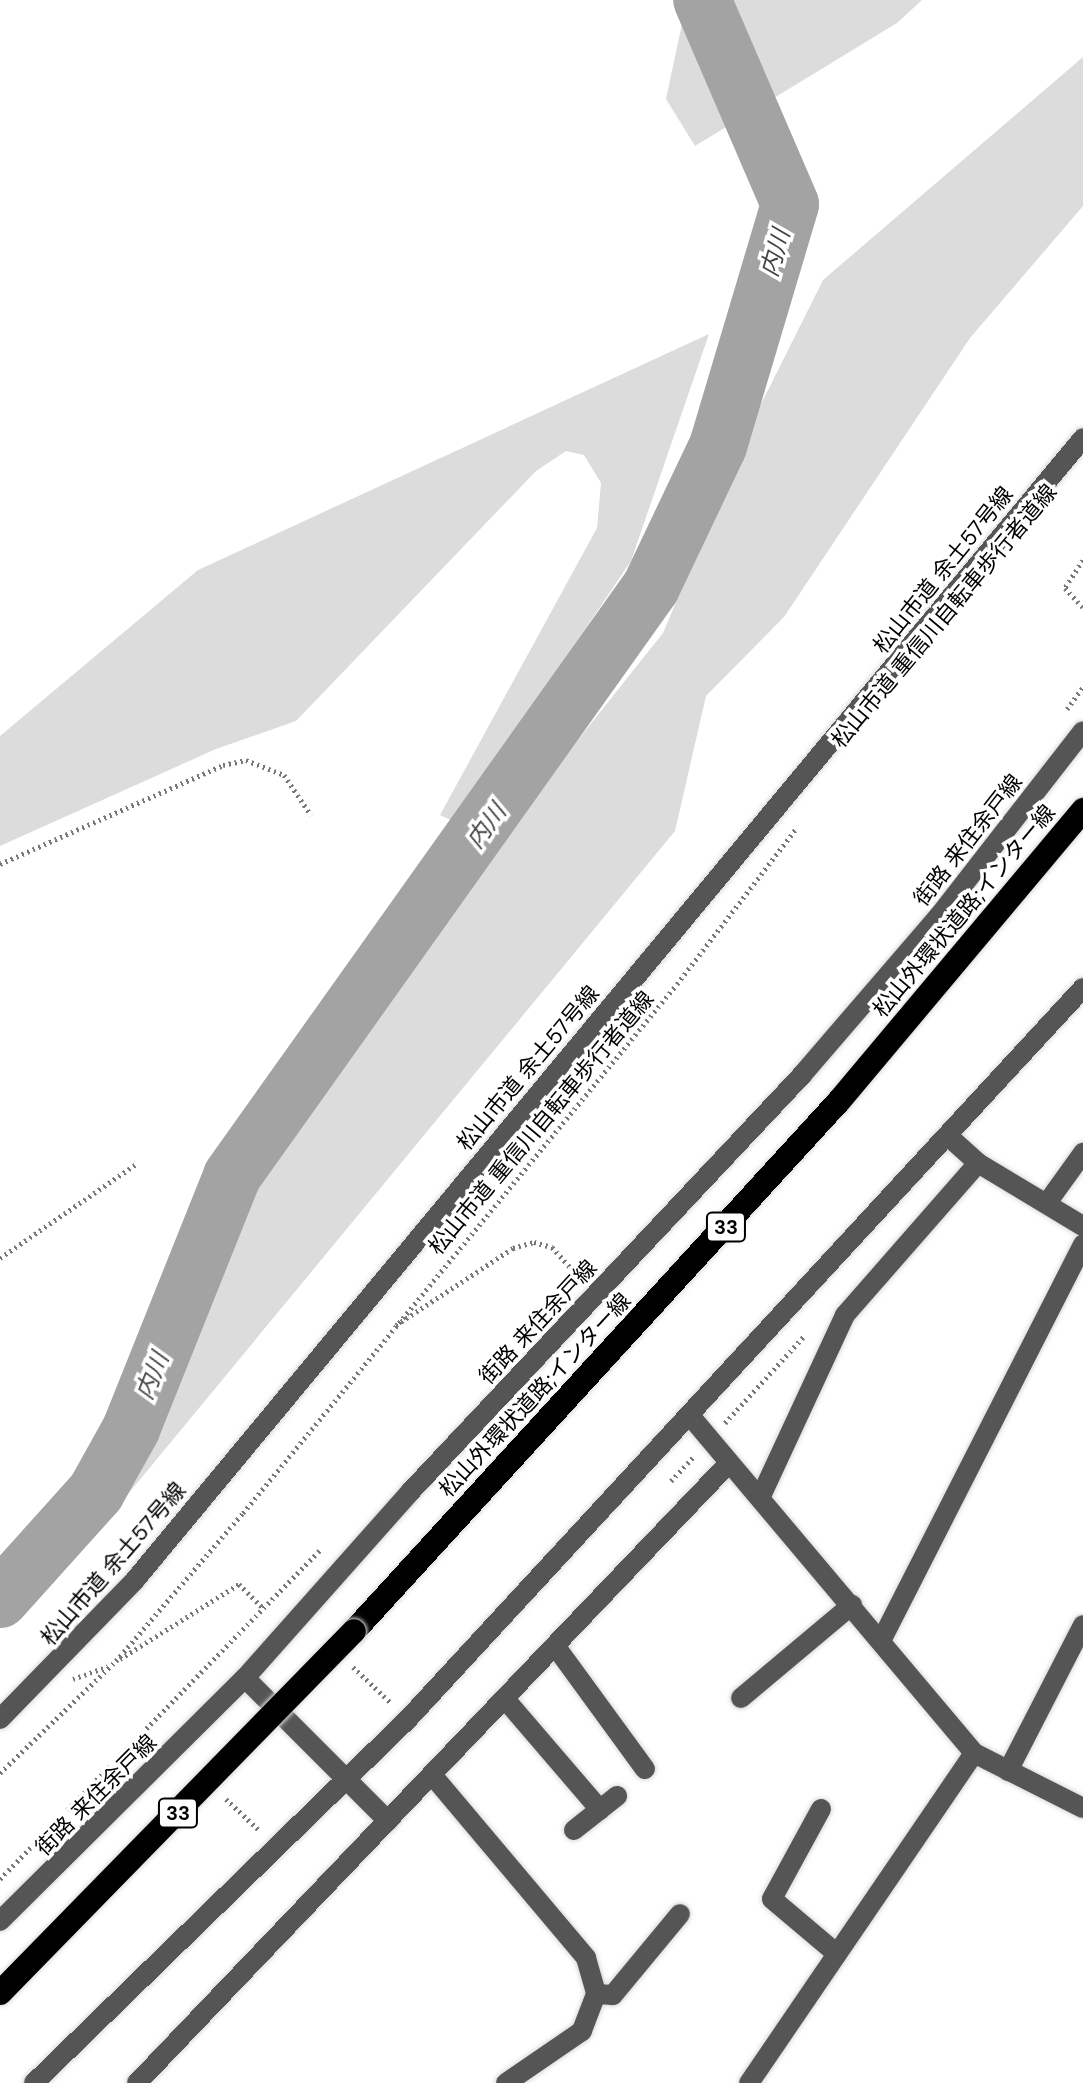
<!DOCTYPE html>
<meta charset="utf-8">
<style>
body{margin:0}
#map{position:relative;width:1083px;height:2083px;overflow:hidden;background:#fff;font-family:"DM Sans","Noto Sans JP",sans-serif}
div>[style]{position:absolute}
[style*='--x']{left:calc(var(--x)*1px);top:calc(var(--y)*1px);width:calc(var(--w)*1px);rotate:calc(var(--a)*1deg)}
.green>*{inset:0;background:#dcdcdc}
.river>*{height:58px;margin:-29px;padding:0 29px;transform-origin:29px;border-radius:29px;background:#a3a3a3}
.path>*{height:5px;margin-top:-2.5px;transform-origin:0;background:repeating-linear-gradient(90deg,#777 0 2px,transparent 0 6px)}
.roads{filter:drop-shadow(0 0 2px #dbdbdb) drop-shadow(0 0 2px #dbdbdb)}
.minor>*{height:20px;margin:-10px;padding:0 10px;transform-origin:10px;border-radius:10px;background:#555}
.highway>*{height:24px;margin:-12px;padding:0 12px;transform-origin:12px;border-radius:12px;background:#000}
.bridges{filter:drop-shadow(0 0 2px #dbdbdb) drop-shadow(0 0 2px #dbdbdb)}
.highway-bridge>*{height:24px;margin:-12px;padding:0 12px;transform-origin:12px;border-radius:12px;background:#000}
span{translate:-50% -50%;white-space:nowrap;text-align:center;line-height:1.15;-webkit-text-stroke:7px #fff;paint-order:stroke}
.shield-label span{padding:2px 6px;background:#fff;border:2px solid;border-radius:6px;-webkit-text-stroke-width:0}
.shield-label{font-size:20px;color:#000;font-weight:700}
.street-label{font-size:22px;color:#000}
.water-label{font-size:24px;color:#444;font-style:italic}
</style>
<div id="map">
<div class="green">
<i style="clip-path:polygon(687px 0,922px 0,897px 23px,695px 146px,666px 99px)"></i>
<i style="clip-path:polygon(1083px 57px,1083px 206px,970px 338px,784px 617px,706px 696px,675px 831px,119px 1505px,224px 1261px,246px 1179px,453px 897px,663px 633px,753px 420px,823px 280px)"></i>
<i style="clip-path:polygon(709px 334px,631px 561px,455px 822px,440px 815px,597px 528px,601px 483px,584px 455px,566px 451px,536px 471px,296px 721px,216px 749px,0 846px,0 736px,198px 570px)"></i>
</div>
<div class="river">
<i style="--x:0;--y:1599;--w:144;--a:-48.1"></i>
<i style="--x:96;--y:1492;--w:72;--a:-60.9"></i>
<i style="--x:131;--y:1429;--w:272;--a:-68.2"></i>
<i style="--x:232;--y:1176;--w:723;--a:-54.57"></i>
<i style="--x:651;--y:587;--w:156;--a:-64.6"></i>
<i style="--x:718;--y:446;--w:252;--a:-73.4"></i>
<i style="--x:790;--y:204;--w:222;--a:-113.3"></i>
</div>
<div class="path">
<i style="--x:1083;--y:560;--w:33;--a:123"></i>
<i style="--x:1065;--y:588;--w:26;--a:47"></i>
<i style="--x:1067;--y:709;--w:27;--a:-54"></i>
<i style="--x:0;--y:864;--w:244;--a:-23.9"></i>
<i style="--x:223;--y:765;--w:24;--a:-12"></i>
<i style="--x:246;--y:760;--w:41;--a:21.5"></i>
<i style="--x:284;--y:775;--w:48;--a:56"></i>
<i style="--x:0;--y:1258;--w:164;--a:-34.6"></i>
<i style="--x:396;--y:1325;--w:140;--a:-33.3"></i>
<i style="--x:513;--y:1248;--w:22;--a:-16"></i>
<i style="--x:534;--y:1242;--w:19;--a:16"></i>
<i style="--x:552;--y:1247;--w:39;--a:48"></i>
<i style="--x:725;--y:1423;--w:119;--a:-47.7"></i>
<i style="--x:671;--y:1481;--w:34;--a:-47"></i>
<i style="--x:120;--y:1659;--w:141;--a:-32.2"></i>
<i style="--x:239;--y:1584;--w:35;--a:45"></i>
<i style="--x:353;--y:1667;--w:51;--a:43.4"></i>
<i style="--x:73;--y:1679;--w:37;--a:-20"></i>
<i style="--x:0;--y:1773;--w:161;--a:-44"></i>
<i style="--x:116;--y:1661;--w:195;--a:-49.4"></i>
<i style="--x:243;--y:1513;--w:684;--a:-50.63"></i>
<i style="--x:677;--y:984;--w:195;--a:-52.5"></i>
<i style="--x:226;--y:1799;--w:47;--a:43.3"></i>
<i style="--x:0;--y:1879;--w:459;--a:-45.8"></i>
</div>
<div class="roads">
<div class="minor">
<i style="--x:948;--y:1136;--w:40;--a:42"></i>
<i style="--x:978;--y:1163;--w:122;--a:31"></i>
<i style="--x:1047;--y:1203;--w:62;--a:-54.2"></i>
<i style="--x:692;--y:1418;--w:438;--a:49.9"></i>
<i style="--x:974;--y:1753;--w:122;--a:26.8"></i>
<i style="--x:761;--y:1496;--w:200;--a:-65.1"></i>
<i style="--x:845;--y:1315;--w:202;--a:-48.8"></i>
<i style="--x:882;--y:1639;--w:443;--a:-63"></i>
<i style="--x:556;--y:1647;--w:151;--a:53.9"></i>
<i style="--x:245;--y:1678;--w:202;--a:45"></i>
<i style="--x:741;--y:1698;--w:145;--a:-40"></i>
<i style="--x:505;--y:1699;--w:146;--a:49.4"></i>
<i style="--x:0;--y:1719;--w:194;--a:-45.8"></i>
<i style="--x:135;--y:1580;--w:1484;--a:-50.3"></i>
<i style="--x:1008;--y:1771;--w:164;--a:-62.8"></i>
<i style="--x:433;--y:1776;--w:238;--a:49.9"></i>
<i style="--x:586;--y:1958;--w:37;--a:74"></i>
<i style="--x:596;--y:1994;--w:40;--a:111"></i>
<i style="--x:582;--y:2031;--w:92;--a:145.6"></i>
<i style="--x:821;--y:1809;--w:102;--a:118.6"></i>
<i style="--x:772;--y:1899;--w:85;--a:40.2"></i>
<i style="--x:574;--y:1830;--w:55;--a:-38.3"></i>
<i style="--x:0;--y:1921;--w:345;--a:-44.8"></i>
<i style="--x:245;--y:1678;--w:250;--a:-48.4"></i>
<i style="--x:411;--y:1491;--w:571;--a:-46.77"></i>
<i style="--x:802;--y:1075;--w:210;--a:-49.3"></i>
<i style="--x:939;--y:916;--w:234;--a:-52.1"></i>
<i style="--x:596;--y:1994;--w:17;--a:3"></i>
<i style="--x:613;--y:1995;--w:105;--a:-50.4"></i>
<i style="--x:34;--y:2083;--w:522;--a:-44.22"></i>
<i style="--x:408;--y:1719;--w:995;--a:-47.28"></i>
<i style="--x:137;--y:2083;--w:857;--a:-46.32"></i>
<i style="--x:749;--y:2083;--w:399;--a:-55.7"></i>
</div>
<div class="highway">
<i style="--x:354;--y:1631;--w:718;--a:-47.54"></i>
<i style="--x:839;--y:1101;--w:380;--a:-50"></i>
</div>
</div>
<div class="bridges">
<div class="highway-bridge">
<i style="--x:0;--y:1993;--w:506;--a:-45.64"></i>
</div>
</div>
<div class="shield-label">
<span style="left:726px;top:1227px">33</span>
<span style="left:178px;top:1813px">33</span>
</div>
<div class="street-label">
<span style="left:943px;top:570px;rotate:-51deg">松山市道 余土57号線</span>
<span style="left:944px;top:616px;rotate:-50deg">松山市道 重信川自転車歩行者道線</span>
<span style="left:968px;top:840px;rotate:-52deg">街路 来住余戸線</span>
<span style="left:964px;top:911px;rotate:-50deg">松山外環状道路;インター線</span>
<span style="left:528px;top:1068px;rotate:-50deg">松山市道 余土57号線</span>
<span style="left:541px;top:1123px;rotate:-50deg">松山市道 重信川自転車歩行者道線</span>
<span style="left:538px;top:1322px;rotate:-47deg">街路 来住余戸線</span>
<span style="left:535px;top:1395px;rotate:-47deg">松山外環状道路;インター線</span>
<span style="left:113px;top:1564px;rotate:-49deg">松山市道 余土57号線</span>
<span style="left:96px;top:1795px;rotate:-45deg">街路 来住余戸線</span>
</div>
<div class="water-label">
<span style="left:775px;top:253px;rotate:-74deg">内川</span>
<span style="left:486px;top:826px;rotate:-54deg">内川</span>
<span style="left:152px;top:1376px;rotate:-68deg">内川</span>
</div>
</div>
